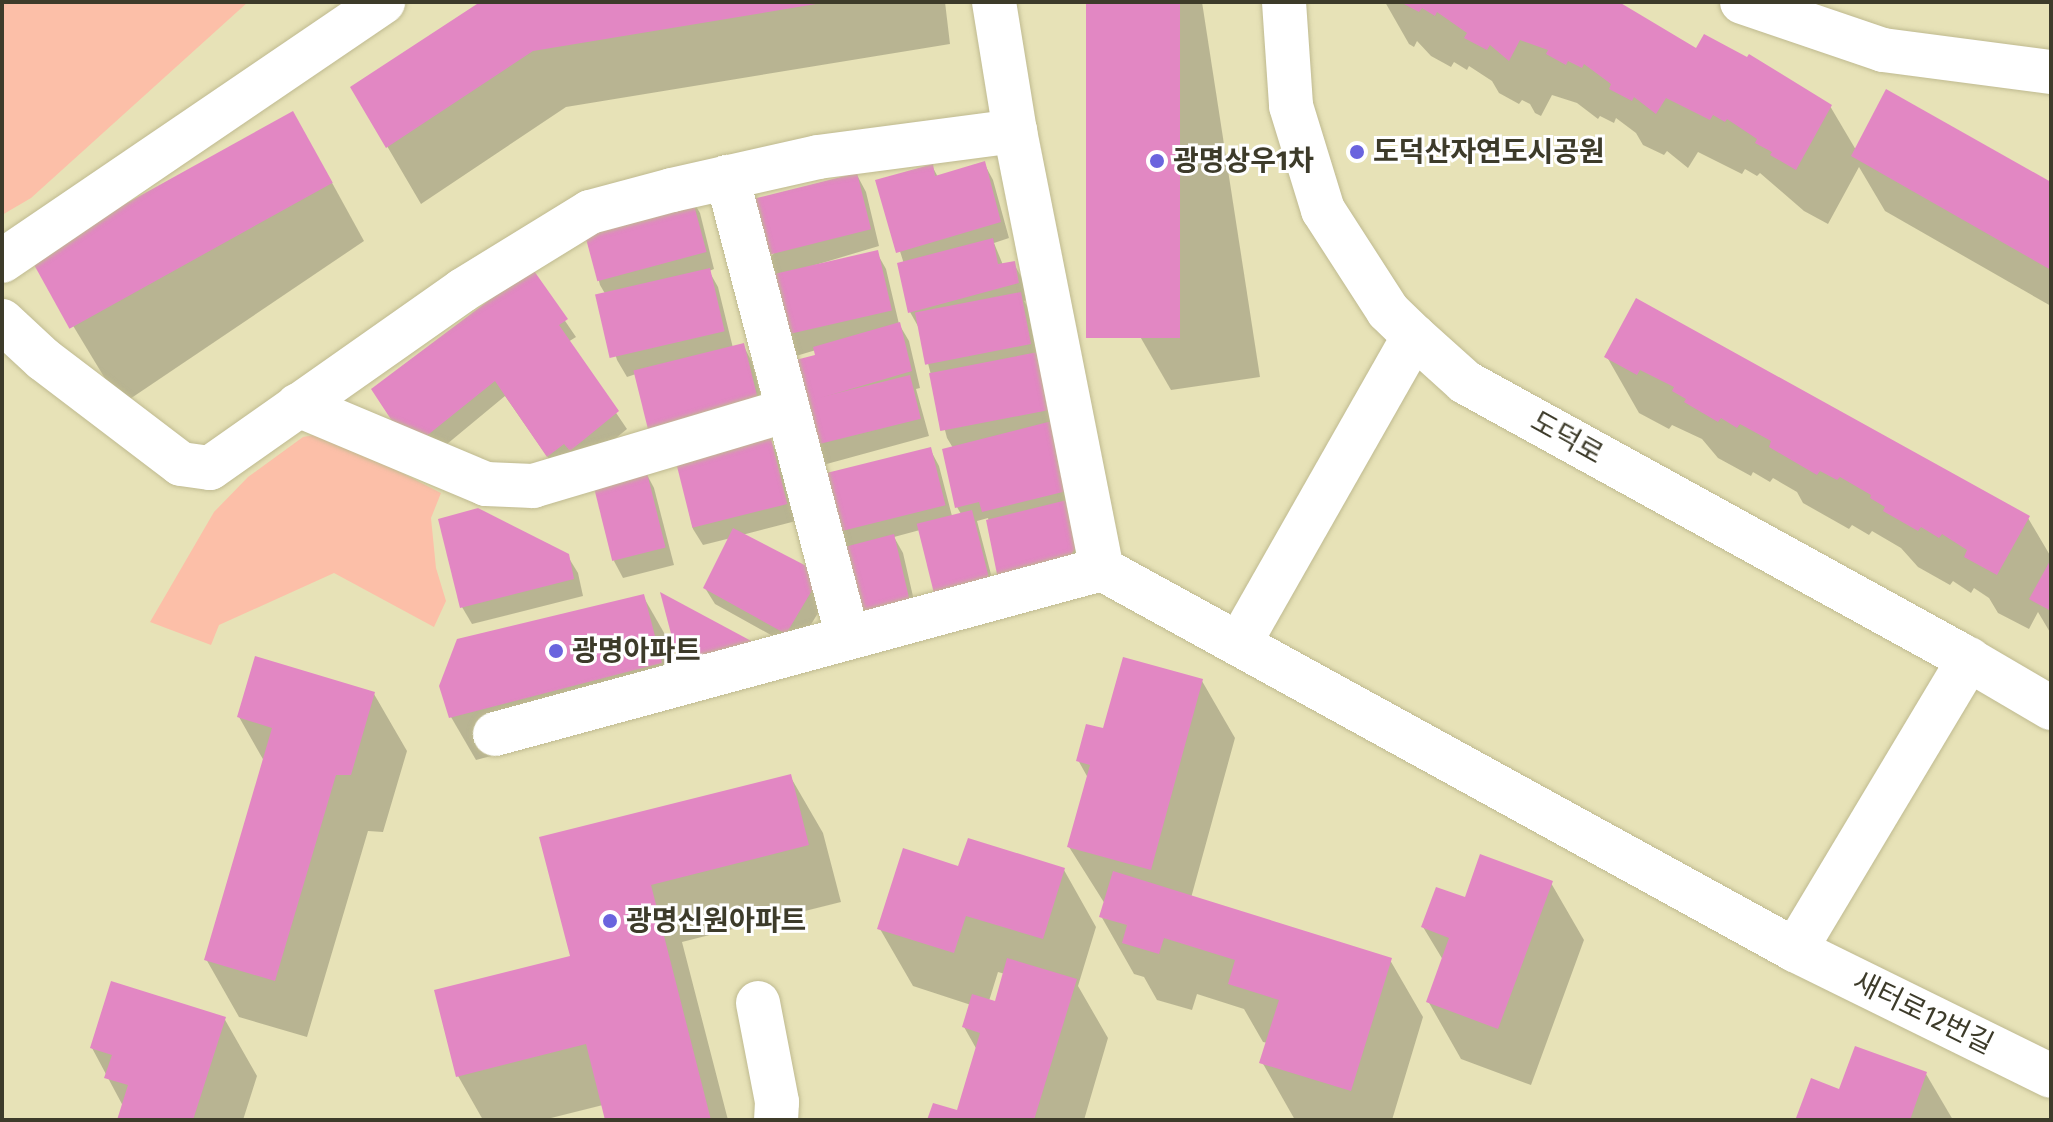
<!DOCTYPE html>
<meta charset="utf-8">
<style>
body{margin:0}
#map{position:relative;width:2053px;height:1122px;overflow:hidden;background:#e7e2b7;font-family:"Fira Sans Condensed","Noto Sans KR",sans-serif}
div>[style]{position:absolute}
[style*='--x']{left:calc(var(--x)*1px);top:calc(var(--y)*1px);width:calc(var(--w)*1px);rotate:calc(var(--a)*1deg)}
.green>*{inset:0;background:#fcbfa8}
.shadow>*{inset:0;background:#0003}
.building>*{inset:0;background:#e287c3;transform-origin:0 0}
.roads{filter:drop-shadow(0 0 2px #bfba90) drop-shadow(0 0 2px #bfba90)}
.minor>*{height:44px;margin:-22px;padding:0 22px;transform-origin:22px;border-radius:22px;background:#fff}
.dots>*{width:22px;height:22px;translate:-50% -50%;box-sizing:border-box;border:4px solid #fff;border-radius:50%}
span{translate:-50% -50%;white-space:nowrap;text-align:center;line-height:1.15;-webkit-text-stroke:6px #fff;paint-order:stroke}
.poi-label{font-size:28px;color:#3d3b2a;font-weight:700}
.left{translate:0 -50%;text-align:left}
.street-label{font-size:28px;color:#3d3b2a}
.frame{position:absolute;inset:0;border:4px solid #3d3b2a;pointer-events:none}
</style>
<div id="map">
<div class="green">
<i style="clip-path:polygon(2px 2px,248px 2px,31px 198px,2px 215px)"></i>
<i style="clip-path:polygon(324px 433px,441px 493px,431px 518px,436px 568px,446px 601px,434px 627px,334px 573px,219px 625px,211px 645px,150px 622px,214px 512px,248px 477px,303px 437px)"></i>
</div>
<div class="shadow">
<i style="clip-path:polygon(484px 2px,945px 2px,950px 44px,566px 107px,421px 204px,353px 88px)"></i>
<i style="clip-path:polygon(1088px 2px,1202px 2px,1260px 377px,1171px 390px,1138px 333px)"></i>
<i style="clip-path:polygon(1385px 2px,1615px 2px,1697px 51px,1830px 106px,1856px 150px,2051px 184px,2051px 306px,1885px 211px,1859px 167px,1828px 224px,1804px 211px,1760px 173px,1757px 176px,1745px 169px,1742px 174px,1698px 152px,1688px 168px,1667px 151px,1664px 155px,1643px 145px,1636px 133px,1616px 118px,1614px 123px,1600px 116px,1598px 119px,1577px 103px,1552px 95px,1541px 116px,1535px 113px,1530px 104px,1522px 100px,1519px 104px,1499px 93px,1492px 81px,1469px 66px,1467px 70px,1454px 62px,1451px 67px,1431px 56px,1417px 41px,1414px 47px,1409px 44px)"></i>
<i style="clip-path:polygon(984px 163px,993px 180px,1009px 238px,994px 243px,1003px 265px,1014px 264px,1023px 280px,1027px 300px,1024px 301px,1030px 311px,1084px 564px,1001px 583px,988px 518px,977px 521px,998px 601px,920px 530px,894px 537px,903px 553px,918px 618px,873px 620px,835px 533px,930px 449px,939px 466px,952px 516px,961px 514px,957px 507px,953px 448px,947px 438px,919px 328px,910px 312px,904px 264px,878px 181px,932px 166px,938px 177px)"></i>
<i style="clip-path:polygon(325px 170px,364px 241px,121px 405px,46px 281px)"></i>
<i style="clip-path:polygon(857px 175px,866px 192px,879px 246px,785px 274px,786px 277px,877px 253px,886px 269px,899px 324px,909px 341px,920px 388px,916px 389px,929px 436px,823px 465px,803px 408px,816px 350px,796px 356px,787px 339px,779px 279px,768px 259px)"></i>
<i style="clip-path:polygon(690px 196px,700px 213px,714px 269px,709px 271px,718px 287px,733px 348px,743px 345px,752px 362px,767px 418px,636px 374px,627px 377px,617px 360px,599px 299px,607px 297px,600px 285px,585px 229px)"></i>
<i style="clip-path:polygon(531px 271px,576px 337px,568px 342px,627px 429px,581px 467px,558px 472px,505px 396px,435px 454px,406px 441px)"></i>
<i style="clip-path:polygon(1637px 301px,2028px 518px,2051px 557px,2051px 634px,2038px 612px,2029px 629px,1998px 613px,1989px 598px,1974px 588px,1971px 593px,1953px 581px,1950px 585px,1918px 567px,1901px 548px,1872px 531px,1869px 535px,1852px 525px,1849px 529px,1803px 503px,1797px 492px,1773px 478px,1770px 482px,1753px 472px,1751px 476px,1718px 458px,1702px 439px,1672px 425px,1669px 429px,1639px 413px,1607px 357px)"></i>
<i style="clip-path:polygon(770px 440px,779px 457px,796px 521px,742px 535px,814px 572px,826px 600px,796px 649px,715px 604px,705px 588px,731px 538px,703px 545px,693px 529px,678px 465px)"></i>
<i style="clip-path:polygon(645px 471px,654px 488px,674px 565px,623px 578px,614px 561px)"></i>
<i style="clip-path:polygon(440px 520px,567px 555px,578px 573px,583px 596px,472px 624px,462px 607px)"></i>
<i style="clip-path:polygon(643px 596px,667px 638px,685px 705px,476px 760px,451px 717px)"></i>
<i style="clip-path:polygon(1202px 681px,1235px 738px,1191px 898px,1390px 960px,1423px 1017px,1392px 1120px,1295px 1120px,1262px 1062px,1268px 1043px,1263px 1042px,1244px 1009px,1197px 994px,1192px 1010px,1157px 1000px,1144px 977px,1134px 974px,1101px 916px,1105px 904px,1069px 847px,1088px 778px,1078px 760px,1105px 731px)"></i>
<i style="clip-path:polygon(374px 694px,407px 751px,383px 832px,368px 831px,307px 1037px,239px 1017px,206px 959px,264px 761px,239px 717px)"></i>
<i style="clip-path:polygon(790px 776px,823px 833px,841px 902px,682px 942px,728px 1120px,607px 1120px,603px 1105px,543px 1120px,483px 1120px,458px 1076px,572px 958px,542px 838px)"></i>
<i style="clip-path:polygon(evenodd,959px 868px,1064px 870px,1096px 927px,1078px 986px,1108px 1038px,1084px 1120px,930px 1120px,959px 1113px,977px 1050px,964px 1027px,971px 1005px,913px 986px,880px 929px,959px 868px,998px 972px,1005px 974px,996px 1003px,989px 1001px,998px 972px)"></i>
<i style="clip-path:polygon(1551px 883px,1584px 940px,1531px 1085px,1461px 1059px,1428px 1001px,1443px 960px,1423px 927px,1466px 900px)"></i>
<i style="clip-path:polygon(224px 1018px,257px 1076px,243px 1120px,119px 1120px,123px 1106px,92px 1048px)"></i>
<i style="clip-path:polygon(1926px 1074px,1953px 1120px,1798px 1118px,1840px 1091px)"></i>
</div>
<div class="building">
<i style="clip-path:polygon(480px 2px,816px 2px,816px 4px,533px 51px,386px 148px,350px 87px)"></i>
<i style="left:1086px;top:2px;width:94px;height:336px"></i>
<i style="clip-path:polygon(1400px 2px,1619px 2px,1696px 48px,1704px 34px,1747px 57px,1749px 54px,1832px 105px,1796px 170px,1770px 155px,1772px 152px,1755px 143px,1757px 139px,1727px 119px,1725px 122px,1713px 115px,1710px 120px,1666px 98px,1656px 114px,1634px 97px,1632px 101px,1609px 89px,1611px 84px,1584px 64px,1582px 68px,1568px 61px,1566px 65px,1546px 54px,1548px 50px,1520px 40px,1509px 61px,1490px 45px,1487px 50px,1464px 38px,1467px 33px,1437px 12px,1435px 16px,1422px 8px,1419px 12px)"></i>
<i style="clip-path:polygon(1886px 89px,2051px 182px,2051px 270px,1851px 156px)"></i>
<i style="left:293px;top:111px;width:82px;height:301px;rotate:61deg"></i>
<i style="clip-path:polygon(985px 161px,1001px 222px,896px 253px,875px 180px,933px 164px,935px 176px)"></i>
<i style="left:857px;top:173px;width:58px;height:109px;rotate:76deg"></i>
<i style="left:691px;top:194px;width:60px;height:113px;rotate:75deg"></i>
<i style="clip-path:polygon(993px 238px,998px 264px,1015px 261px,1019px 283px,908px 313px,897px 263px)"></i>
<i style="left:878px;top:250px;width:62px;height:112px;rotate:77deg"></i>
<i style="clip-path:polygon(532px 268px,568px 319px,559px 325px,619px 411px,570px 451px,564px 444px,547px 457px,495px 381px,424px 438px,394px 424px,371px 389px)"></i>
<i style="left:710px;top:268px;width:65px;height:118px;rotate:77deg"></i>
<i style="left:1021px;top:292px;width:53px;height:108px;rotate:79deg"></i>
<i style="clip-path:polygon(1636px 298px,2030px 516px,1997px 575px,1964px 557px,1967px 550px,1942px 534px,1939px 538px,1921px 527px,1918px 531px,1883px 511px,1885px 507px,1870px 498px,1871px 495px,1840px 477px,1837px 480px,1820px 471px,1817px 475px,1769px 447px,1771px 441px,1740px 424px,1737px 428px,1721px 418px,1718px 422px,1684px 402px,1686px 399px,1672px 391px,1674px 387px,1640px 370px,1637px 375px,1604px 357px)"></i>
<i style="clip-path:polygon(900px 322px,912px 371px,800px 404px,788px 362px,815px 355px,813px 347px)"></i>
<i style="left:744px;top:343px;width:61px;height:114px;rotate:76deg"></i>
<i style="left:1038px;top:352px;width:59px;height:111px;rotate:79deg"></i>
<i style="left:910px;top:375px;width:45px;height:115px;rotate:76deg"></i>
<i style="clip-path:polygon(1052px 421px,1067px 491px,982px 512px,979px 502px,955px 508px,942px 449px)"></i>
<i style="left:771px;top:438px;width:68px;height:98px;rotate:76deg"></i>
<i style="left:931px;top:447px;width:60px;height:118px;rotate:76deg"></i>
<i style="left:646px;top:469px;width:81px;height:55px;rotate:76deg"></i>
<i style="clip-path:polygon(1067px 500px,1076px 547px,1064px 568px,999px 584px,986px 520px)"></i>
<i style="clip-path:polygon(478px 508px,569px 554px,574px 579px,460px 608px,438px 519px)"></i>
<i style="left:972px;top:510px;width:76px;height:57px;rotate:76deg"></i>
<i style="clip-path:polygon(733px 528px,816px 571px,817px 582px,786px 634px,703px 588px)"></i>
<i style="clip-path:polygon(894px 534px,910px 602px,866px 612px,850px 601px,837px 549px)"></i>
<i style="clip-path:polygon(2051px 559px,2051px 611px,2029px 599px)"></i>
<i style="clip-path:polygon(660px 592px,755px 643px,679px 664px)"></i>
<i style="clip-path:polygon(644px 594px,662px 663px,449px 718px,439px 686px,457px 639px)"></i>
<i style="clip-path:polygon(255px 656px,375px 692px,351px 775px,336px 775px,275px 981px,204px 960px,272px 728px,237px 717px)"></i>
<i style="clip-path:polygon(1123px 657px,1203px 679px,1151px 870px,1067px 847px,1090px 765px,1076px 761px,1086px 724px,1103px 728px)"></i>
<i style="clip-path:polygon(791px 774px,809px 845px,651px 885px,711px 1120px,605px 1120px,586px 1044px,456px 1077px,434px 990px,570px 956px,539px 837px)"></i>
<i style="clip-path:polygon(968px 838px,1065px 868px,1043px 939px,966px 916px,954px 953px,877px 929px,903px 848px,958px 866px)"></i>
<i style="clip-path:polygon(1480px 854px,1553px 881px,1498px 1029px,1426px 1002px,1449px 938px,1421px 927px,1436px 887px,1465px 897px)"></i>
<i style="clip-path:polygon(1113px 871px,1392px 958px,1351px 1091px,1259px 1063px,1279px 1000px,1228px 984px,1235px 960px,1164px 938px,1159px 954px,1122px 943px,1127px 925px,1099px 917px)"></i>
<i style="clip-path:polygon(1007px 958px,1077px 979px,1034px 1120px,927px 1120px,933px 1103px,957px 1110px,980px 1033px,962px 1027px,972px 994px,995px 1001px)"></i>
<i style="clip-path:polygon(111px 981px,226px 1017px,193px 1120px,117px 1120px,128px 1085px,104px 1078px,112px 1055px,90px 1048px)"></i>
<i style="clip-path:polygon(1855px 1046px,1927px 1072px,1910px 1120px,1796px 1118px,1811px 1078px,1839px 1089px)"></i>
</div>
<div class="roads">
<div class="minor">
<i style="--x:994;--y:2;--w:131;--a:80.8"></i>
<i style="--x:1015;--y:131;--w:447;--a:78.8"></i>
<i style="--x:1102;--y:569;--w:791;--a:28.8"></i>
<i style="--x:1795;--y:950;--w:285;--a:26.2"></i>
<i style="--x:1284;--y:2;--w:104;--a:86.1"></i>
<i style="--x:1291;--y:106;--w:109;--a:72.9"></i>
<i style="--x:1323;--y:210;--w:120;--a:57.2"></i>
<i style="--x:1388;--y:311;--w:36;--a:44"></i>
<i style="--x:1414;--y:336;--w:69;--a:42"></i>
<i style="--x:1465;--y:382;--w:564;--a:28.84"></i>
<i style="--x:1959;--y:654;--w:107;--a:30.4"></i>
<i style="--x:1742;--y:2;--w:149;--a:18.8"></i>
<i style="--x:1883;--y:50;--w:169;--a:7.5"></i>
<i style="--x:727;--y:177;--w:476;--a:75.3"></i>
<i style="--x:2;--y:261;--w:461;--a:-34.2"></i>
<i style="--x:2;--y:321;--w:56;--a:42.8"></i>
<i style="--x:43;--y:359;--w:173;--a:37.3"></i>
<i style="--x:181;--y:464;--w:29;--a:8"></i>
<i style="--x:210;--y:468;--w:309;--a:-35.1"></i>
<i style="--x:463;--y:290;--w:149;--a:-31.6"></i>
<i style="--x:590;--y:212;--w:85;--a:-15"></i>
<i style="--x:672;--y:190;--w:150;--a:-12.7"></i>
<i style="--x:818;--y:157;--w:199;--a:-7.5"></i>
<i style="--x:298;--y:405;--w:204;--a:22.8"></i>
<i style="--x:486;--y:484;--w:47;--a:2.4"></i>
<i style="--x:533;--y:486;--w:266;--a:-16.6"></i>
<i style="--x:1239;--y:644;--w:354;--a:-60.4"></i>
<i style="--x:495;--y:734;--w:629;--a:-15.21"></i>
<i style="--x:1795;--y:950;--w:339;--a:-59.1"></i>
<i style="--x:758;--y:1003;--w:101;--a:79.1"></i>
<i style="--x:777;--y:1102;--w:18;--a:93"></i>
</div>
</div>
<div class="dots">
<i style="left:1357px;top:152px;background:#6a64de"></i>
<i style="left:1157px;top:161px;background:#6a64de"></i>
<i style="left:556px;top:651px;background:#6a64de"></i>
<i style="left:610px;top:921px;background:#6a64de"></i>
</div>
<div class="poi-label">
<span class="left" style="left:1373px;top:152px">도덕산자연도시공원</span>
<span class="left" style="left:1173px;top:161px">광명상우1차</span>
<span class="left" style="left:572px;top:651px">광명아파트</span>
<span class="left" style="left:626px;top:921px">광명신원아파트</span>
</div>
<div class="street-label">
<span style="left:1567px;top:438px;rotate:29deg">도덕로</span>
<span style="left:1923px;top:1013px;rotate:26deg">새터로12번길</span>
</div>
<div class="frame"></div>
</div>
